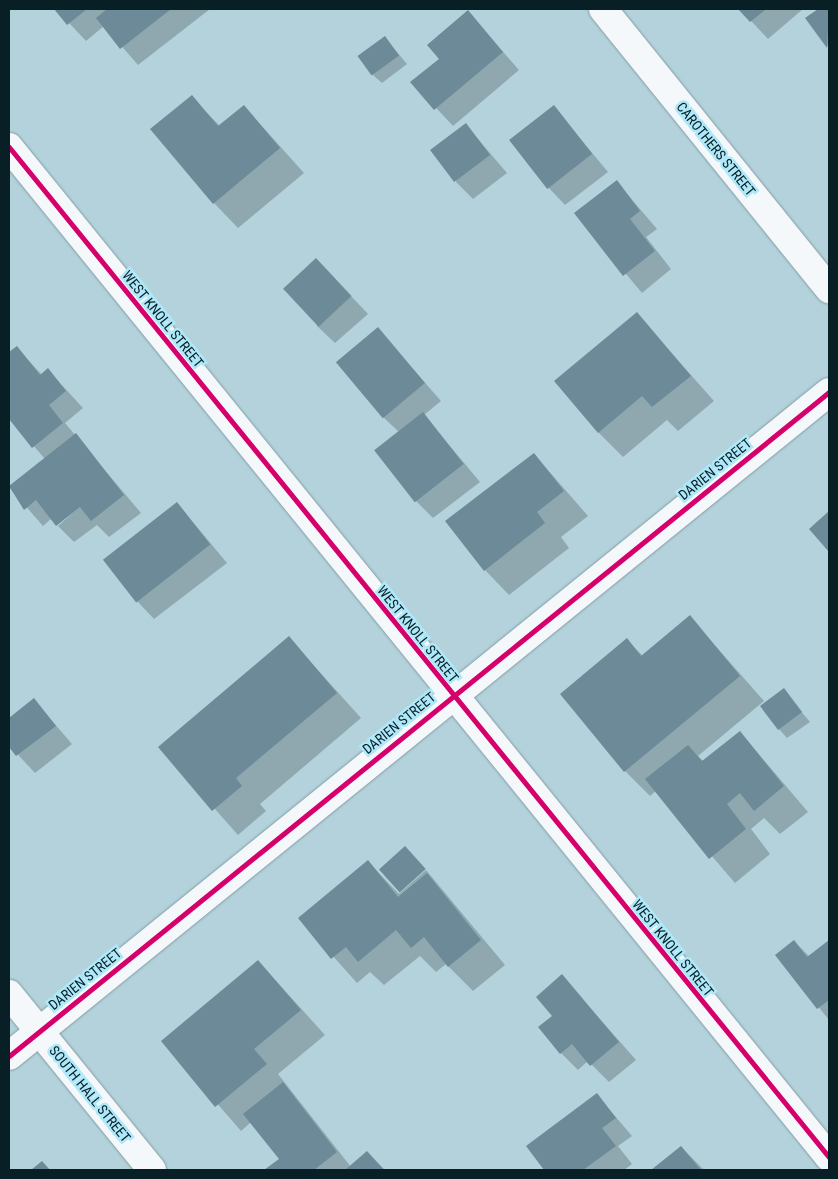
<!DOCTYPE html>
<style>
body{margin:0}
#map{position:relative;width:838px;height:1179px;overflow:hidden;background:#b3d2db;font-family:"Roboto Condensed",sans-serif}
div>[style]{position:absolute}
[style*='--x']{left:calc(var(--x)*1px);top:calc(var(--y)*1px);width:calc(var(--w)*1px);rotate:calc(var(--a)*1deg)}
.shadow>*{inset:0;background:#0003}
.building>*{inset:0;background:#6c8a97;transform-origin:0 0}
.roads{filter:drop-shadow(0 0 1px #849da4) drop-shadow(0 0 1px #849da4)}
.minor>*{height:28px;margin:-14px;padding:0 14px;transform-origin:14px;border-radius:14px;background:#f4f8fa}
.cycleway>*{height:5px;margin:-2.5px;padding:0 2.5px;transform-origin:2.5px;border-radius:2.5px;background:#d6006c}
span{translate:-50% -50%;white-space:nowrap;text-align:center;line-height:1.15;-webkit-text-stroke:5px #afe8f9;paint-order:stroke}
.street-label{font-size:14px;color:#071f25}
.frame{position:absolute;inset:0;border:10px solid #071f25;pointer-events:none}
</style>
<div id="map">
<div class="shadow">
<i style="clip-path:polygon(56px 9px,210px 9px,138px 65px,104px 26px,86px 41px)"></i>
<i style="clip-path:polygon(740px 9px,803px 9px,768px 39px)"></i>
<i style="clip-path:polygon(820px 9px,829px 9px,829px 48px,807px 18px)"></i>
<i style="clip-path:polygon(468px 12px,519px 70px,453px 126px,412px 82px,440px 59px)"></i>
<i style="clip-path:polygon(385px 38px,407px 64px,382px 83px,373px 75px)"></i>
<i style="clip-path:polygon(191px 97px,220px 126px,244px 106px,304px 173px,238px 228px,214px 203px)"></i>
<i style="clip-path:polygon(554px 107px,608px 172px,565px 205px,548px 187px)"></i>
<i style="clip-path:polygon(465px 124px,507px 173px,473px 199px,456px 182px)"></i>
<i style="clip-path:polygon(616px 181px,657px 229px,646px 237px,671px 269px,642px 293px,575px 213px)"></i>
<i style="clip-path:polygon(316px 259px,368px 314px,335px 343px,317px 326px)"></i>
<i style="clip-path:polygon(637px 314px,714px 401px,678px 431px,667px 420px,623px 457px,598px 432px)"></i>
<i style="clip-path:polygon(378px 329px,441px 401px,424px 415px,480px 482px,433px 518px,416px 501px,399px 432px,383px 417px)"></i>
<i style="clip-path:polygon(17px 348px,42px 375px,48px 370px,83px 408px,65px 423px,141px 513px,109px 537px,97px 525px,74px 542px,58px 526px,85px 502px,57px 525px,52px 518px,43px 526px,9px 487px,45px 459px,9px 417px,9px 354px)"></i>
<i style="clip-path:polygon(534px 454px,588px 516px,561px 537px,569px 548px,509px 595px,485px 570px)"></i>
<i style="clip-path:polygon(177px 503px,227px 563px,154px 619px,137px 601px)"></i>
<i style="clip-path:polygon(690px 617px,764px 701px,698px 756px,703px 761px,740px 732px,808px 812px,780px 834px,764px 818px,751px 829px,770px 854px,735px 883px,656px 791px,650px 796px,625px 771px,627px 640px,643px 656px)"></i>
<i style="clip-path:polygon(289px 638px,361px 718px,260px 804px,266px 811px,238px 835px,160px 747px)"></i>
<i style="clip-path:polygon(783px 690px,810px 722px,787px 738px,779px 729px)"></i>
<i style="clip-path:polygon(34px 700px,72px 744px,35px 773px,9px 745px,9px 719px)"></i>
<i style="clip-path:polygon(368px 862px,399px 894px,426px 870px,505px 965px,473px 991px,446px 964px,436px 972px,420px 956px,384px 985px,370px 972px,357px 983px,299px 918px)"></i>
<i style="clip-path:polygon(794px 941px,809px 956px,829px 941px,829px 1020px,777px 955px)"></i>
<i style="clip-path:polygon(258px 961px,325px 1035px,278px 1074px,351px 1167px,367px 1152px,385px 1170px,266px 1170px,280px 1159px,251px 1122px,241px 1131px,163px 1041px)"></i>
<i style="clip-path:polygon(562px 976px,636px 1060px,609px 1082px,588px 1061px,578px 1070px,561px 1053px,553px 1016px)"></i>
<i style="clip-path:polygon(597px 1095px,632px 1136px,618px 1146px,632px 1164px,624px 1170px,546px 1170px,528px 1146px)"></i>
<i style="clip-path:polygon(681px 1147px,704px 1170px,653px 1170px)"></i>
</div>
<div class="building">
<i style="clip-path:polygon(54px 9px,87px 9px,67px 25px)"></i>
<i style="clip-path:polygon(107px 9px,171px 9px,120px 49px,96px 18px)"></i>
<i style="clip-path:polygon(738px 9px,766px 9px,750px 22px)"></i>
<i style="clip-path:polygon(818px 9px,829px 9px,827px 48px,805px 18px)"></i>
<i style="clip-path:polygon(468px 10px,503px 52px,434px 110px,410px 82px,439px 59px,427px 45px)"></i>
<i style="left:385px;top:36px;width:24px;height:34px;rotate:54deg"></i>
<i style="clip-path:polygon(192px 95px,218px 126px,244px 105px,280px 148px,213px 204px,150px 129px)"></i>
<i style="left:554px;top:105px;width:62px;height:57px;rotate:52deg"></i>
<i style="left:466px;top:123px;width:40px;height:45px;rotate:53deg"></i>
<i style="clip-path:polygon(617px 180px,640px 211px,630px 219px,655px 251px,623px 276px,574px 213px)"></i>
<i style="left:316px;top:258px;width:52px;height:45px;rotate:47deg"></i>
<i style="clip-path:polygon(637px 312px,691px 376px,652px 407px,642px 396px,598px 433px,554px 381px)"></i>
<i style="left:378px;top:327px;width:73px;height:55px;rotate:50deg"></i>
<i style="clip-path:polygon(17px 346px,40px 375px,48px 368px,66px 391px,49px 405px,63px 423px,32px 448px,9px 419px,9px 352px)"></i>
<i style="left:423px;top:412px;width:66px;height:62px;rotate:52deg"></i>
<i style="clip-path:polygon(76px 433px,124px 495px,91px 521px,80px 507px,56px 526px,36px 500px,24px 510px,9px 486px)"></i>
<i style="clip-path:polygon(534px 453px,564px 491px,537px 512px,545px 523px,484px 571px,445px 521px)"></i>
<i style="left:177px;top:502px;width:54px;height:94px;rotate:52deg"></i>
<i style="clip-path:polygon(829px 511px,829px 552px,809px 529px)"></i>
<i style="clip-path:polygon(690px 615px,740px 676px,624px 772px,560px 694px,627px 638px,641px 656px)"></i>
<i style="clip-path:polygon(289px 636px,337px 693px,236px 778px,242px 786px,212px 811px,158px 747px)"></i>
<i style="left:784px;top:688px;width:30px;height:30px;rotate:53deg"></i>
<i style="clip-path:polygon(34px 698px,56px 726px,16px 756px,9px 747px,9px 718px)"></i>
<i style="clip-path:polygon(740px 731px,784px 786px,754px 811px,740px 793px,727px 804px,746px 829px,709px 859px,645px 779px,688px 745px,702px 761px)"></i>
<i style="left:405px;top:846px;width:31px;height:35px;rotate:48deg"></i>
<i style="clip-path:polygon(368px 860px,398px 897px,427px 873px,481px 940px,448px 967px,424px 937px,411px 948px,396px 930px,358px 962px,346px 947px,331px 959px,298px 918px)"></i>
<i style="clip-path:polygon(794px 940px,807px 957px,829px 940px,829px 1000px,817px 1009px,775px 955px)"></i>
<i style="clip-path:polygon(258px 960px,301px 1010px,254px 1049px,267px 1064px,215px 1107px,161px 1041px)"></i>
<i style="clip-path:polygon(562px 974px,619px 1042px,590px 1066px,572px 1044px,560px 1054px,538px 1027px,552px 1016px,536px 997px)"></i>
<i style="clip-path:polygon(283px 1082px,337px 1152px,314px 1170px,264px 1170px,279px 1159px,243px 1114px)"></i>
<i style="clip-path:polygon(597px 1093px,616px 1118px,602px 1128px,616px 1146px,583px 1170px,544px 1170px,526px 1146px)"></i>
<i style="clip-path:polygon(681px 1146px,701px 1170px,651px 1170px)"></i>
<i style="clip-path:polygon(367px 1151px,384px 1170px,345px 1170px)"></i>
<i style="clip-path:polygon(42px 1161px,50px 1170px,31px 1170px)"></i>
</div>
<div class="roads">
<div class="minor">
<i style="--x:603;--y:9;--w:360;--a:51.1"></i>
<i style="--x:9;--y:147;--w:1301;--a:50.93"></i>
<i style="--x:9;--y:994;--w:227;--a:50.9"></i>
<i style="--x:9;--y:1056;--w:1055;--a:-39"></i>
</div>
</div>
<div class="cycleway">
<i style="--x:9;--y:147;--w:1301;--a:50.93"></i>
<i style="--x:9;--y:1056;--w:1055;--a:-39"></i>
</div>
<div class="street-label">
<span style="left:716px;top:149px;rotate:51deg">CAROTHERS STREET</span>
<span style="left:163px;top:319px;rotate:51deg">WEST KNOLL STREET</span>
<span style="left:715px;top:469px;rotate:-39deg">DARIEN STREET</span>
<span style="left:418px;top:634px;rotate:51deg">WEST KNOLL STREET</span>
<span style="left:399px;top:723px;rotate:-39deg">DARIEN STREET</span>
<span style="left:673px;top:948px;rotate:51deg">WEST KNOLL STREET</span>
<span style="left:85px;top:979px;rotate:-39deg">DARIEN STREET</span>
<span style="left:90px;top:1094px;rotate:51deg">SOUTH HALL STREET</span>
</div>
<div class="frame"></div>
</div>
